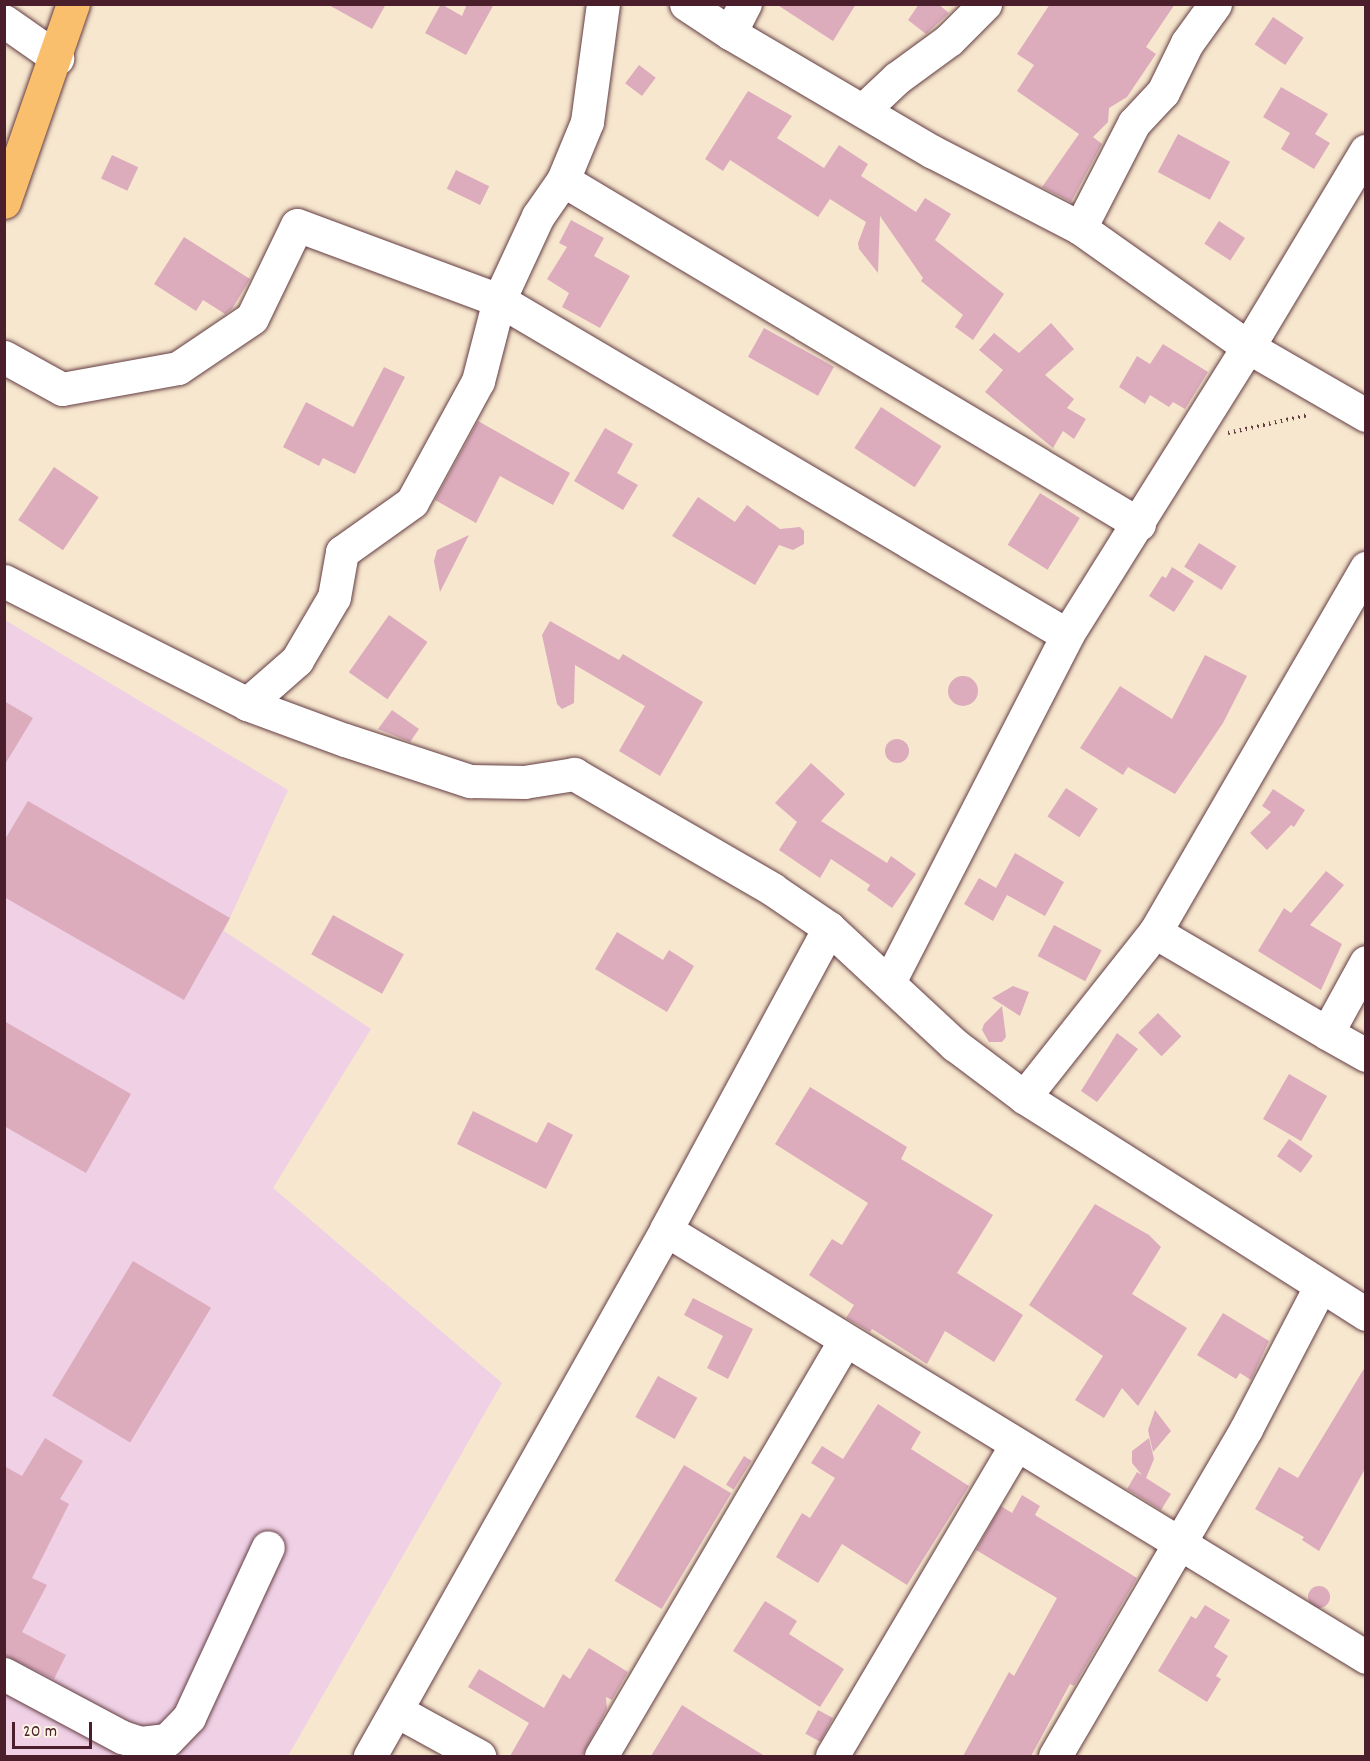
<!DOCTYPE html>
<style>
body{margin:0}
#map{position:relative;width:1370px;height:1761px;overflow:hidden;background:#f7e7ce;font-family:Dekko,sans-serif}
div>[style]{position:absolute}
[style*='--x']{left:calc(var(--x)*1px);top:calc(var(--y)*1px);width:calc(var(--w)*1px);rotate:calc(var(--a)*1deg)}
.built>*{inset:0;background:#efd0e5}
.building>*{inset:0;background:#dcacbd;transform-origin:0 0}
.round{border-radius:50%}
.path>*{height:4px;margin-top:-2px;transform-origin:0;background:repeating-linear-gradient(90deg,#643d43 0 1.5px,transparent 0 6px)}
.roads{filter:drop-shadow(0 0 2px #643d43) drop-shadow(0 0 2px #643d43)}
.minor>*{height:33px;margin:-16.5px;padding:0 16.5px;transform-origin:16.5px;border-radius:16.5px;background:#fff}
.highway>*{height:33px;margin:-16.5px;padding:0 16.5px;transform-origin:16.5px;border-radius:16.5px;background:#f9bf6d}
span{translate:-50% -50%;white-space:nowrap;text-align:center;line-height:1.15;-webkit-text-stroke:4.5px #fcf5e5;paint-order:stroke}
.frame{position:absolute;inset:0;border:6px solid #4a1f2b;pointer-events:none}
.scale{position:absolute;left:12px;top:1722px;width:80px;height:27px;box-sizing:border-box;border:3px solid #4a1f2b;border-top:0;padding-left:8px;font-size:18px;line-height:21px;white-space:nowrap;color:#4a1f2b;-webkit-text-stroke:4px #fcf5e5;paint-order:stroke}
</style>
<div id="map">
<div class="built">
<i style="clip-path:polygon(5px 620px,288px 790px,224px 931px,371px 1029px,273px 1188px,502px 1383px,288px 1756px,5px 1756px)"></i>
</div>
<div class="building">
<i style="clip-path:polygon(327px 4px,386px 4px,372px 29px)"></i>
<i style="clip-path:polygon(441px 4px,462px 16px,467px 4px,494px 4px,466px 55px,425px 33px)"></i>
<i style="clip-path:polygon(776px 4px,856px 4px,833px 41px)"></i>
<i style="clip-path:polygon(919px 4px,938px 4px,949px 13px,926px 34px,908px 20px)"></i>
<i style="clip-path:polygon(1050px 4px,1175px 4px,1146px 47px,1156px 54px,1127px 97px,1109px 108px,1108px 122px,1093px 137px,1102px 144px,1071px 202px,1042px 187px,1079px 134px,1017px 91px,1034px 65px,1017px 54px)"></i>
<i style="left:1273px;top:17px;width:37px;height:33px;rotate:34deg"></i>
<i style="left:639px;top:65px;width:21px;height:23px;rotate:37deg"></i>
<i style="clip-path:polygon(1281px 87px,1328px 114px,1315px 134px,1330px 143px,1314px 169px,1281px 149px,1290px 133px,1263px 117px)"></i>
<i style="clip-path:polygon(748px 91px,792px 116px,777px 138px,824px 168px,839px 145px,868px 164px,861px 176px,916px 212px,925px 198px,951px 214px,935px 240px,1004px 294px,973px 340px,955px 327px,963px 315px,921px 281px,923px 278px,880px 216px,878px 273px,859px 249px,858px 243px,866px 222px,830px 199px,818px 217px,730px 160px,723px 171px,705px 159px)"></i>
<i style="left:1178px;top:134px;width:59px;height:43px;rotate:28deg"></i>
<i style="left:112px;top:155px;width:29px;height:26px;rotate:25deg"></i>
<i style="left:456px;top:170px;width:37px;height:21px;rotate:26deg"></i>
<i style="clip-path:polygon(571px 220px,604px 238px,594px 256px,630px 276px,600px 328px,562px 307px,569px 293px,547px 279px,567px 247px,559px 243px)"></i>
<i style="left:1219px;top:221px;width:31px;height:27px;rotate:33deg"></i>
<i style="clip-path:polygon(184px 237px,250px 279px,232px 309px,225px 314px,203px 300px,196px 311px,154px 284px)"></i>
<i style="clip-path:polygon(1051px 323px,1074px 349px,1045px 375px,1074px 399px,1067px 408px,1086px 419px,1074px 439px,1063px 431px,1053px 448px,985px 392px,1003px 370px,979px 350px,994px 333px,1019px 353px)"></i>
<i style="left:764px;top:328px;width:80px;height:33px;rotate:29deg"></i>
<i style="clip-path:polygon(1163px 344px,1208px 372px,1185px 409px,1173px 402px,1169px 407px,1150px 395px,1145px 404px,1119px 387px,1137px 356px,1150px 364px)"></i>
<i style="clip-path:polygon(384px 367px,405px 377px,355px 474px,323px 458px,319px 466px,283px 447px,306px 402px,353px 427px)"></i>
<i style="left:881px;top:407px;width:72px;height:49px;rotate:33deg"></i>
<i style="clip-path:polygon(478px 421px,570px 473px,553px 505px,500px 476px,476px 523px,435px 500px)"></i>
<i style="clip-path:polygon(605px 428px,633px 444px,617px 473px,638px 485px,623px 510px,574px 481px)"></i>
<i style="left:54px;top:467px;width:54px;height:64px;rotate:34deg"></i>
<i style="left:1040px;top:493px;width:47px;height:61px;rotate:32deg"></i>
<i style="clip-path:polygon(698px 497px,735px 522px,747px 505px,780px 529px,800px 527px,804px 531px,804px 544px,793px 550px,779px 545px,755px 585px,672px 536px)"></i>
<i style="clip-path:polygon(469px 535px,440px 592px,434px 561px,437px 550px)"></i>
<i style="left:1199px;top:543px;width:44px;height:28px;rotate:32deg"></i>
<i style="clip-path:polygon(1172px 567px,1194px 581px,1174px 612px,1149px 596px,1162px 576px,1166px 578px)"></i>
<i style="left:389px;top:615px;width:47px;height:70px;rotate:35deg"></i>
<i style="clip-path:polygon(550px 621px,619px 660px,623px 654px,703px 702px,660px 776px,619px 751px,645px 706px,575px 665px,574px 703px,562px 709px,557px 704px,542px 635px)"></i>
<i style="clip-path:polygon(1205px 655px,1247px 676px,1223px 723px,1175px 794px,1128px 767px,1123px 775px,1080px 748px,1120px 686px,1172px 719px)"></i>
<i class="round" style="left:948px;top:676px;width:30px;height:30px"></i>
<i style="clip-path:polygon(4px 701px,33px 718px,4px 766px)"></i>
<i style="clip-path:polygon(392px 710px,419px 729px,410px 742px,378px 729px)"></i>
<i class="round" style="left:885px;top:739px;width:24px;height:24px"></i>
<i style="clip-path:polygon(811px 763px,845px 794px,821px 821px,887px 863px,891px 856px,916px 874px,892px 908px,867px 890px,870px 885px,831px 859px,820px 878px,779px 850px,797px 822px,775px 803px)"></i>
<i style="left:1066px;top:788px;width:38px;height:34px;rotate:33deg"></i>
<i style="clip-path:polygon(1273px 789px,1305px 810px,1294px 827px,1291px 825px,1267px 850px,1250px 833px,1271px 812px,1262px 806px)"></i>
<i style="clip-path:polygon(28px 801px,230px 918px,184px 1000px,4px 897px,4px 841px)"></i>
<i style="clip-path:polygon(1015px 853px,1064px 882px,1045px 916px,1007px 895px,993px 921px,964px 904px,979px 878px,996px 888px)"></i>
<i style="clip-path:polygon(1326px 871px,1344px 885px,1310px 925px,1342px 944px,1321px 990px,1258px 951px,1284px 908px,1291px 913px)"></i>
<i style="left:333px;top:915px;width:81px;height:45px;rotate:29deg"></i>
<i style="left:1054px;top:925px;width:54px;height:35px;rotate:28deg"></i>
<i style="clip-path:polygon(617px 932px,663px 960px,669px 950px,694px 966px,667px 1012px,595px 969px)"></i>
<i style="clip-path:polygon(1013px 986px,1029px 992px,1020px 1016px,992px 998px)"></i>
<i style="clip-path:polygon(1002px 1006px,1006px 1037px,1002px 1042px,989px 1042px,982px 1030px,984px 1024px)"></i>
<i style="left:1158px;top:1013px;width:33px;height:28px;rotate:45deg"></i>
<i style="clip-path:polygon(4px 1021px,131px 1094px,86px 1173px,4px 1126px)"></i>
<i style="clip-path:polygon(1117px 1033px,1138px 1049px,1097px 1102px,1081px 1091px)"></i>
<i style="left:1289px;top:1074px;width:44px;height:52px;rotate:30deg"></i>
<i style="clip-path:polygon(810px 1087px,907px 1147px,901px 1159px,993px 1215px,957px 1273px,1023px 1315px,994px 1362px,945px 1331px,927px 1364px,872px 1329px,870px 1332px,846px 1318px,854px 1305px,809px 1275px,832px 1239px,842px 1245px,868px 1203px,775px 1144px)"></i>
<i style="clip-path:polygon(473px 1111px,537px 1143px,548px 1122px,573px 1135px,546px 1189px,457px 1144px)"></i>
<i style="left:1289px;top:1139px;width:29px;height:21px;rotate:35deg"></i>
<i style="clip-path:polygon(1095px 1204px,1149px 1235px,1161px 1247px,1132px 1294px,1187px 1328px,1138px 1406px,1122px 1388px,1104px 1418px,1075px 1400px,1103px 1356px,1029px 1305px)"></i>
<i style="left:133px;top:1261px;width:91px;height:157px;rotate:31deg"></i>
<i style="clip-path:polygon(693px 1298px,753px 1329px,728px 1379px,707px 1368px,723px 1336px,684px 1315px)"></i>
<i style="clip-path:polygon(1223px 1313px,1269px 1341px,1251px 1380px,1240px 1373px,1236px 1379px,1197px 1355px)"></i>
<i style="clip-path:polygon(1365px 1367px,1365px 1469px,1319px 1551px,1302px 1540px,1304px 1537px,1255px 1509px,1279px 1467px,1298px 1478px)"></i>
<i style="left:658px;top:1376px;width:45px;height:47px;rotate:29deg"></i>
<i style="clip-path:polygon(878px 1404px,921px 1432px,911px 1449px,969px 1486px,907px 1585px,842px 1544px,818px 1583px,776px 1557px,802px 1513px,810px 1518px,835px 1478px,811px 1463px,822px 1446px,843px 1459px)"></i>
<i style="clip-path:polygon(1155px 1410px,1171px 1431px,1153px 1452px,1148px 1430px)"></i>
<i style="clip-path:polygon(45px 1438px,83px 1461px,60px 1499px,69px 1504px,32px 1578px,47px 1585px,22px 1632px,66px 1655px,54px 1679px,4px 1655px,4px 1466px,22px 1476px)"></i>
<i style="clip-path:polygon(1149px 1438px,1154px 1459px,1146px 1478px,1171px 1494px,1161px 1510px,1127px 1489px,1137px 1472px,1142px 1475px,1132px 1463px,1132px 1451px)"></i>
<i style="left:744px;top:1456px;width:9px;height:34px;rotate:32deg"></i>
<i style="left:684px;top:1465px;width:55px;height:135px;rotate:31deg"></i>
<i style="clip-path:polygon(1022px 1495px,1040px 1506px,1035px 1515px,1137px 1578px,1074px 1686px,1070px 1684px,1031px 1756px,963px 1756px,1009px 1672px,1014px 1676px,1057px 1598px,976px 1550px,1001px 1506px,1012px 1513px)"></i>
<i class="round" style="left:1308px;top:1586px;width:22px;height:22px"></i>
<i style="clip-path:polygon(765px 1601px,797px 1621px,789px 1634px,844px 1669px,820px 1707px,733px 1651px)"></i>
<i style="clip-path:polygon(1205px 1605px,1230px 1620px,1214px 1647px,1228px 1656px,1216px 1676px,1221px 1679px,1207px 1702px,1158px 1671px,1191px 1616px,1196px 1619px)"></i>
<i style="clip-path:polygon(589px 1648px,628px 1672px,612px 1700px,606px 1697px,607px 1709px,582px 1756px,510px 1756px,529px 1723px,468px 1687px,479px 1669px,544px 1708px,563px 1674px,570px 1679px)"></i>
<i style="clip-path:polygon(682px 1705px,704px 1719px,765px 1756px,651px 1756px)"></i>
<i style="left:818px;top:1710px;width:17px;height:27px;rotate:28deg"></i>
</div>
<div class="path">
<i style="--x:1228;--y:433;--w:82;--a:-12.7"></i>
</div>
<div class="roads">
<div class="minor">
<i style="--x:686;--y:4;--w:53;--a:33.4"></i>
<i style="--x:730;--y:33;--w:33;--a:-63"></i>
<i style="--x:4;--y:21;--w:65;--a:34.9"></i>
<i style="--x:730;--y:33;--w:235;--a:30.4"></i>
<i style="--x:933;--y:152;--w:165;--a:27.3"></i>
<i style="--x:1080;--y:228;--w:206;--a:35.3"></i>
<i style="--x:1248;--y:347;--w:136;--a:30"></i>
<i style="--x:863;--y:110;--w:47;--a:-43.3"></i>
<i style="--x:897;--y:78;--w:64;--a:-36.2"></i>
<i style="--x:949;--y:40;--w:51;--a:-45"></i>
<i style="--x:563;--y:180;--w:671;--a:30.85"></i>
<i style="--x:1080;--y:228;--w:118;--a:-62.8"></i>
<i style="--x:1134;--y:123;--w:42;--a:-46.9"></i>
<i style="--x:1163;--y:92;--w:55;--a:-63.9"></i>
<i style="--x:1187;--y:43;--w:48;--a:-54.3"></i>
<i style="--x:4;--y:357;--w:66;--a:28.9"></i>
<i style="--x:62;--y:389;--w:118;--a:-10.3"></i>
<i style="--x:178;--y:368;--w:89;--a:-34"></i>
<i style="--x:252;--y:318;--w:103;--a:-64.2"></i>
<i style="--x:297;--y:225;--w:215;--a:20.4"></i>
<i style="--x:499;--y:300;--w:93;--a:-65.1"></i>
<i style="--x:538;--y:216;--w:44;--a:-55.2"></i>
<i style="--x:563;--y:180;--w:63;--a:-67.5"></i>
<i style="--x:587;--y:122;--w:119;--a:-82.3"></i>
<i style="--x:4;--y:581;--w:272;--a:26.8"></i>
<i style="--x:247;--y:704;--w:104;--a:20.2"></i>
<i style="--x:345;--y:740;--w:132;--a:18.2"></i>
<i style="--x:470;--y:781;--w:54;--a:1.1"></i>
<i style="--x:524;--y:782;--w:51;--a:-9.1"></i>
<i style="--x:574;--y:774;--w:229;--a:30.1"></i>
<i style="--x:772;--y:889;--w:69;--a:34.4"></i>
<i style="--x:829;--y:928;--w:343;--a:118.4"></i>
<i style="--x:666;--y:1230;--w:604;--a:119.37"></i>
<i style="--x:247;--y:704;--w:67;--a:-41.3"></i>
<i style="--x:297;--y:660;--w:73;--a:-59.6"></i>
<i style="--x:334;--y:597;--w:46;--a:-79.9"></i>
<i style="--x:342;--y:552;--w:86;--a:-35.5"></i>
<i style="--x:412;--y:502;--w:138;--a:-61.4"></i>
<i style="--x:478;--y:381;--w:84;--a:-75.5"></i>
<i style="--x:499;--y:300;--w:659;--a:30.53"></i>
<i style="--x:829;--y:928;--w:172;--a:42.9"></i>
<i style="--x:955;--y:1045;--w:86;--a:37"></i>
<i style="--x:1024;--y:1097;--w:405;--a:32.4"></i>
<i style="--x:1155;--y:932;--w:199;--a:30.4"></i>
<i style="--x:1327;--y:1033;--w:81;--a:-61.2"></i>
<i style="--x:889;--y:982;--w:390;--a:-62.8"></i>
<i style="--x:1067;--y:635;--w:340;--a:-57.9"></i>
<i style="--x:1248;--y:347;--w:229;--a:-59"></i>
<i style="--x:1327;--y:1033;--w:45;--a:29.4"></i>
<i style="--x:1024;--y:1097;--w:211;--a:-51.6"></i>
<i style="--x:1155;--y:932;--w:421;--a:-59.9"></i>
<i style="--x:666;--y:1230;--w:820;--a:31.38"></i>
<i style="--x:4;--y:1674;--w:134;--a:28.1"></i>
<i style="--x:122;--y:1737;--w:20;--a:18"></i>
<i style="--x:141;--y:1743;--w:26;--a:-7"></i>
<i style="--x:167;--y:1740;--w:32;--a:-46"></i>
<i style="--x:189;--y:1717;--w:187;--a:-65.1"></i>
<i style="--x:397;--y:1711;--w:94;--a:28.8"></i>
<i style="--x:601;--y:1756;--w:481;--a:-59.6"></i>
<i style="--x:832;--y:1756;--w:360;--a:-59.4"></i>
<i style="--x:1055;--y:1756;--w:379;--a:-59.7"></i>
<i style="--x:1246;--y:1429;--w:160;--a:-62.5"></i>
</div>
<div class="highway">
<i style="--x:4;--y:202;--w:210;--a:-70.8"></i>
</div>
</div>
<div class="frame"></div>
<div class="scale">20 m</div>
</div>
